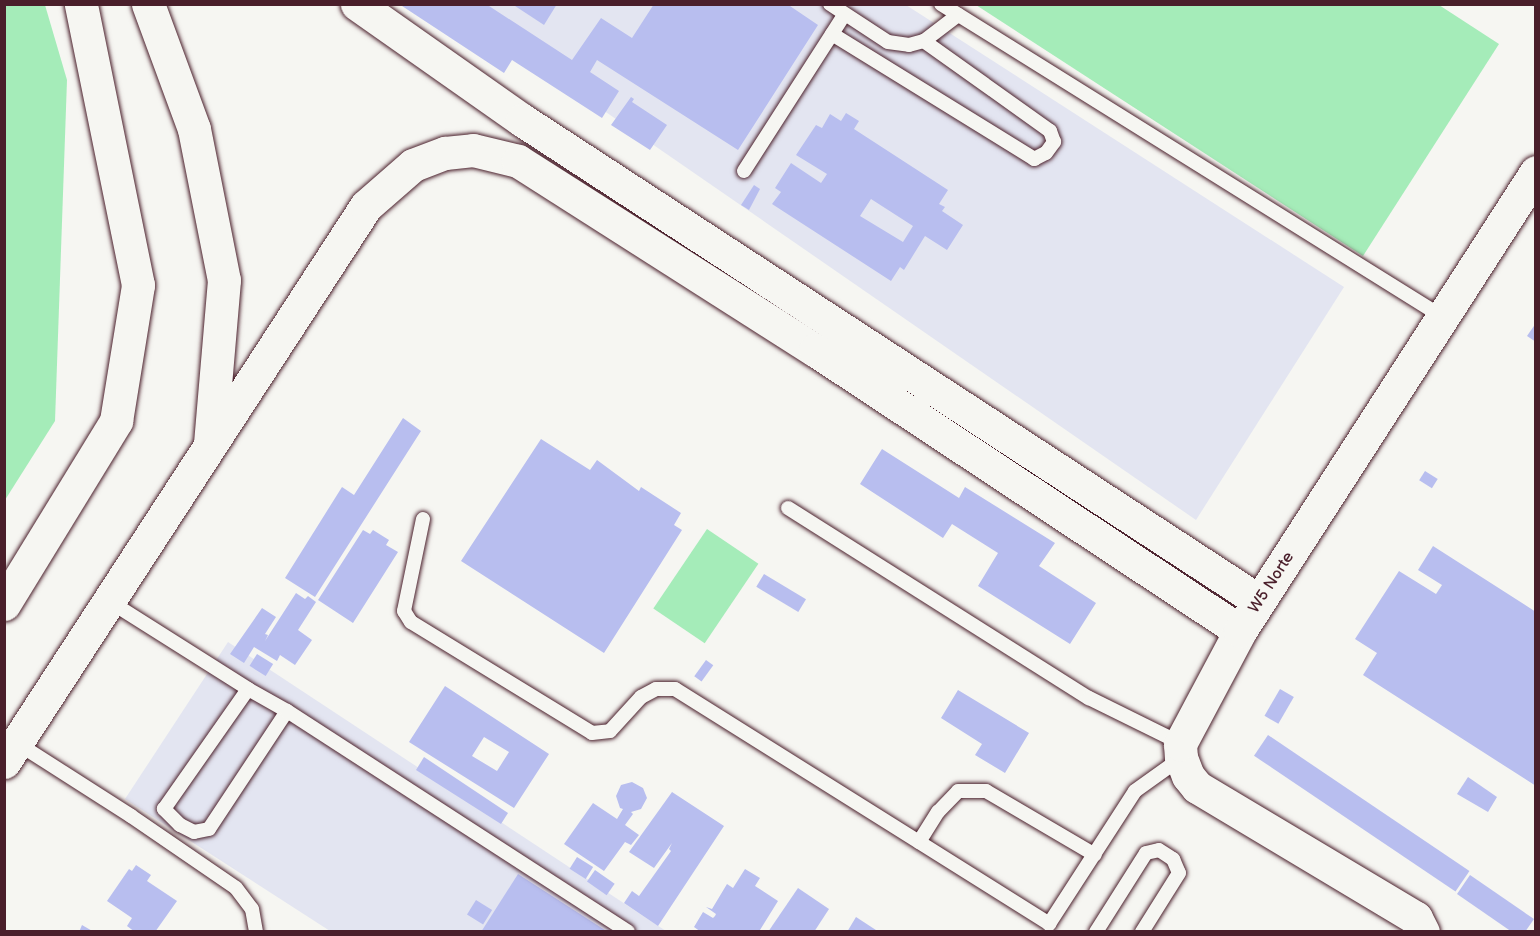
<!DOCTYPE html>
<style>
body{margin:0}
#map{position:relative;width:1540px;height:936px;overflow:hidden;background:#f6f6f2;font-family:"Balsamiq Sans",sans-serif}
div>[style]{position:absolute}
[style*='--x']{left:calc(var(--x)*1px);top:calc(var(--y)*1px);width:calc(var(--w)*1px);rotate:calc(var(--a)*1deg)}
.built>*{inset:0;background:#e3e5f1}
.green>*{inset:0;background:#a5ecb9;transform-origin:0 0}
.building>*{inset:0;background:#b8beef;transform-origin:0 0}
.roads{filter:drop-shadow(0 0 2px #4a1f2b) drop-shadow(0 0 2px #4a1f2b)}
.lane>*{height:14px;margin:-7px;padding:0 7px;transform-origin:7px;border-radius:7px;background:#f6f6f2}
.secondary>*{height:33px;margin:-16.5px;padding:0 16.5px;transform-origin:16.5px;border-radius:16.5px;background:#f6f6f2}
span{translate:-50% -50%;white-space:nowrap;text-align:center;line-height:1.15;-webkit-text-stroke:4.5px #f6f6f2;paint-order:stroke}
.street-label{font-size:16px;color:#4a1f2b}
.frame{position:absolute;inset:0;border:6px solid #4a1f2b;pointer-events:none}
</style>
<div id="map">
<div class="built">
<i style="clip-path:polygon(451px 5px,906px 5px,1344px 287px,1196px 520px)"></i>
<i style="clip-path:polygon(228px 642px,666px 931px,330px 931px,125px 799px)"></i>
</div>
<div class="green">
<i style="clip-path:polygon(5px 4px,45px 5px,67px 80px,55px 421px,5px 500px)"></i>
<i style="clip-path:polygon(976px 5px,1439px 5px,1499px 44px,1363px 256px)"></i>
<i style="left:707px;top:529px;width:62px;height:96px;rotate:34deg"></i>
</div>
<div class="building">
<i style="clip-path:polygon(399px 4px,486px 4px,572px 60px,601px 18px,632px 38px,654px 4px,787px 4px,818px 25px,738px 150px,597px 60px,590px 72px,619px 91px,602px 118px,512px 60px,504px 73px)"></i>
<i style="clip-path:polygon(512px 4px,557px 4px,544px 25px)"></i>
<i style="clip-path:polygon(631px 97px,634px 99px,632px 102px,667px 125px,650px 150px,611px 125px)"></i>
<i style="clip-path:polygon(evenodd,846px 113px,859px 121px,854px 129px,948px 190px,939px 204px,945px 207px,942px 211px,963px 225px,947px 250px,925px 236px,904px 270px,900px 267px,891px 281px,772px 204px,781px 192px,775px 188px,791px 163px,821px 183px,827px 174px,796px 155px,816px 125px,822px 128px,830px 114px,841px 121px,846px 113px,871px 199px,913px 226px,903px 242px,860px 216px,871px 199px)"></i>
<i style="clip-path:polygon(754px 185px,760px 189px,749px 210px,741px 205px)"></i>
<i style="clip-path:polygon(1536px 323px,1536px 342px,1527px 336px)"></i>
<i style="clip-path:polygon(403px 418px,421px 431px,315px 597px,285px 578px,342px 487px,354px 495px)"></i>
<i style="clip-path:polygon(541px 439px,590px 470px,597px 460px,639px 491px,641px 487px,681px 513px,674px 525px,682px 530px,604px 653px,461px 561px)"></i>
<i style="clip-path:polygon(882px 449px,959px 498px,965px 487px,1055px 543px,1039px 566px,1096px 603px,1070px 644px,978px 586px,998px 553px,952px 524px,943px 538px,860px 484px)"></i>
<i style="left:1425px;top:471px;width:15px;height:11px;rotate:32deg"></i>
<i style="clip-path:polygon(363px 530px,370px 534px,373px 530px,389px 540px,386px 545px,398px 552px,353px 623px,318px 600px)"></i>
<i style="clip-path:polygon(1433px 546px,1536px 612px,1536px 786px,1363px 675px,1377px 653px,1355px 639px,1399px 571px,1436px 594px,1442px 585px,1418px 570px)"></i>
<i style="left:764px;top:574px;width:49px;height:15px;rotate:31deg"></i>
<i style="clip-path:polygon(296px 593px,305px 599px,308px 596px,316px 602px,298px 630px,312px 640px,295px 665px,280px 655px,277px 661px,254px 647px,244px 663px,230px 654px,262px 608px,276px 617px,265px 634px,268px 635px,265px 641px)"></i>
<i style="left:257px;top:654px;width:19px;height:14px;rotate:32deg"></i>
<i style="left:706px;top:660px;width:9px;height:20px;rotate:36deg"></i>
<i style="clip-path:polygon(evenodd,445px 686px,549px 754px,514px 808px,409px 742px,445px 686px,484px 737px,509px 752px,497px 771px,472px 756px,484px 737px)"></i>
<i style="left:1280px;top:689px;width:16px;height:31px;rotate:30deg"></i>
<i style="clip-path:polygon(958px 690px,1029px 733px,1005px 773px,975px 755px,982px 744px,941px 718px)"></i>
<i style="left:1268px;top:735px;width:243px;height:25px;rotate:34deg"></i>
<i style="clip-path:polygon(424px 757px,508px 813px,501px 824px,416px 770px)"></i>
<i style="clip-path:polygon(1468px 777px,1497px 797px,1488px 812px,1457px 794px)"></i>
<i style="clip-path:polygon(632px 782px,643px 788px,647px 798px,641px 809px,631px 812px,633px 814px,625px 825px,639px 835px,631px 845px,625px 842px,604px 871px,564px 844px,593px 803px,617px 819px,623px 809px,620px 808px,616px 796px,621px 785px)"></i>
<i style="clip-path:polygon(672px 792px,724px 826px,658px 926px,624px 903px,632px 891px,639px 896px,671px 851px,669px 849px,672px 843px,654px 868px,629px 852px)"></i>
<i style="left:577px;top:857px;width:19px;height:14px;rotate:32deg"></i>
<i style="clip-path:polygon(136px 865px,151px 875px,147px 881px,177px 901px,155px 932px,135px 932px,127px 926px,132px 918px,107px 901px,129px 869px,132px 871px)"></i>
<i style="clip-path:polygon(745px 869px,760px 878px,755px 886px,778px 901px,760px 930px,762px 932px,701px 932px,694px 927px,703px 912px,713px 918px,715px 916px,716px 914px,706px 907px,712px 909px,727px 884px,733px 888px)"></i>
<i style="left:595px;top:870px;width:24px;height:14px;rotate:35deg"></i>
<i style="clip-path:polygon(518px 874px,608px 932px,481px 932px)"></i>
<i style="clip-path:polygon(1470px 875px,1534px 919px,1525px 932px,1512px 932px,1457px 894px)"></i>
<i style="clip-path:polygon(798px 888px,829px 909px,814px 932px,768px 932px)"></i>
<i style="left:476px;top:900px;width:19px;height:17px;rotate:32deg"></i>
<i style="clip-path:polygon(856px 917px,879px 932px,847px 932px)"></i>
<i style="clip-path:polygon(82px 925px,94px 932px,79px 932px)"></i>
</div>
<div class="roads">
<div class="lane">
<i style="--x:830;--y:4;--w:69;--a:33.2"></i>
<i style="--x:888;--y:42;--w:21;--a:8"></i>
<i style="--x:909;--y:45;--w:16;--a:-15"></i>
<i style="--x:924;--y:41;--w:43;--a:-37.4"></i>
<i style="--x:941;--y:4;--w:589;--a:31.96"></i>
<i style="--x:832;--y:34;--w:238;--a:31.7"></i>
<i style="--x:1034;--y:159;--w:13;--a:-27"></i>
<i style="--x:1046;--y:153;--w:14;--a:-54"></i>
<i style="--x:1054;--y:142;--w:12;--a:-110"></i>
<i style="--x:1050;--y:131;--w:155;--a:-144.5"></i>
<i style="--x:744;--y:171;--w:185;--a:-57.3"></i>
<i style="--x:788;--y:508;--w:356;--a:32.3"></i>
<i style="--x:1089;--y:698;--w:102;--a:26.3"></i>
<i style="--x:423;--y:519;--w:94;--a:101.7"></i>
<i style="--x:404;--y:611;--w:13;--a:58"></i>
<i style="--x:411;--y:622;--w:212;--a:31.5"></i>
<i style="--x:592;--y:733;--w:18;--a:-6"></i>
<i style="--x:610;--y:731;--w:46;--a:-47.6"></i>
<i style="--x:641;--y:697;--w:17;--a:-28"></i>
<i style="--x:656;--y:689;--w:19;--a:0"></i>
<i style="--x:675;--y:689;--w:442;--a:32.1"></i>
<i style="--x:1049;--y:924;--w:158;--a:-57.1"></i>
<i style="--x:1135;--y:791;--w:57;--a:-35.7"></i>
<i style="--x:109;--y:601;--w:165;--a:32.3"></i>
<i style="--x:248;--y:689;--w:45;--a:29.4"></i>
<i style="--x:287;--y:711;--w:141;--a:123.5"></i>
<i style="--x:209;--y:829;--w:15;--a:169"></i>
<i style="--x:194;--y:832;--w:16;--a:-153"></i>
<i style="--x:180;--y:825;--w:23;--a:-135"></i>
<i style="--x:164;--y:809;--w:146;--a:-55"></i>
<i style="--x:287;--y:711;--w:406;--a:32.9"></i>
<i style="--x:17;--y:743;--w:135;--a:32.6"></i>
<i style="--x:131;--y:816;--w:127;--a:34.4"></i>
<i style="--x:236;--y:888;--w:26;--a:53"></i>
<i style="--x:252;--y:909;--w:23;--a:80"></i>
<i style="--x:919;--y:842;--w:36;--a:-58"></i>
<i style="--x:938;--y:812;--w:29;--a:-46"></i>
<i style="--x:958;--y:791;--w:28;--a:0"></i>
<i style="--x:986;--y:791;--w:126;--a:30.4"></i>
<i style="--x:1096;--y:932;--w:93;--a:-57.7"></i>
<i style="--x:1146;--y:853;--w:13;--a:-13"></i>
<i style="--x:1159;--y:850;--w:17;--a:33"></i>
<i style="--x:1173;--y:859;--w:15;--a:67"></i>
<i style="--x:1179;--y:873;--w:70;--a:122.1"></i>
</div>
<div class="secondary">
<i style="--x:148;--y:4;--w:133;--a:69.8"></i>
<i style="--x:194;--y:129;--w:154;--a:78.8"></i>
<i style="--x:224;--y:280;--w:163;--a:94.9"></i>
<i style="--x:357;--y:4;--w:202;--a:35.1"></i>
<i style="--x:522;--y:120;--w:880;--a:33.13"></i>
<i style="--x:4;--y:604;--w:215;--a:-58.5"></i>
<i style="--x:116;--y:421;--w:138;--a:-80.8"></i>
<i style="--x:138;--y:285;--w:287;--a:-101.5"></i>
<i style="--x:4;--y:762;--w:663;--a:-56.93"></i>
<i style="--x:366;--y:206;--w:62;--a:-41.1"></i>
<i style="--x:413;--y:165;--w:34;--a:-21"></i>
<i style="--x:445;--y:153;--w:28;--a:-6"></i>
<i style="--x:473;--y:150;--w:46;--a:13.7"></i>
<i style="--x:518;--y:161;--w:352;--a:32.5"></i>
<i style="--x:815;--y:350;--w:509;--a:33.47"></i>
<i style="--x:1423;--y:932;--w:16;--a:-117"></i>
<i style="--x:1416;--y:918;--w:255;--a:-149.1"></i>
<i style="--x:1197;--y:787;--w:14;--a:-129"></i>
<i style="--x:1188;--y:776;--w:19;--a:-111"></i>
<i style="--x:1181;--y:758;--w:14;--a:-94"></i>
<i style="--x:1180;--y:744;--w:128;--a:-62"></i>
<i style="--x:1240;--y:631;--w:546;--a:-57.18"></i>
</div>
</div>
<div class="street-label">
<span style="left:1272px;top:583px;rotate:-57deg">W5 Norte</span>
</div>
<div class="frame"></div>
</div>
